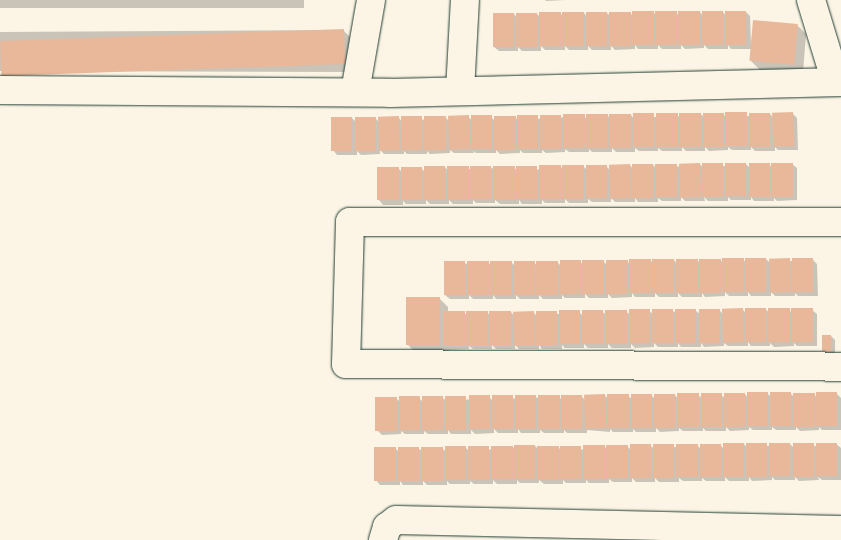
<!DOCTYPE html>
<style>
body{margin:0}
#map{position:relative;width:841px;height:540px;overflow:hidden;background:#fcf5e5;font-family:Delius,sans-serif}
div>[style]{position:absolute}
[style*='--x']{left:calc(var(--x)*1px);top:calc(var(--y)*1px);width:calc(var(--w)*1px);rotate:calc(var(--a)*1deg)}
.shadow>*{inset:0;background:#0003;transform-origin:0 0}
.building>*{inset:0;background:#e9b89a;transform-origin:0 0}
.roads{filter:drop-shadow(0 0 1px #1f3d34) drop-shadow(0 0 1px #1f3d34)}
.minor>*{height:28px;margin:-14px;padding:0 14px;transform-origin:14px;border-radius:14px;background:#fcf5e5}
span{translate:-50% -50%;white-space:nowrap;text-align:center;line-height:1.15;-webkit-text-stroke:4px #fcf5e5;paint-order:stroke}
</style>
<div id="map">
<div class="shadow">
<i style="left:0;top:0;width:304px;height:8px"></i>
<i style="clip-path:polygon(545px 0,566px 0,546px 1px)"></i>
<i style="clip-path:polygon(653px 12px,657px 16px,700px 12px,703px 16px,723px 12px,726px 16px,746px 12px,750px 16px,751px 43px,797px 25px,806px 34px,803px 73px,760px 70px,751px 61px,752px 49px,731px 49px,728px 45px,728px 49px,708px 49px,704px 45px,704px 48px,685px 49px,681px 45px,681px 49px,662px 49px,658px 45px,658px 49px,638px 49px,635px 45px,635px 49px,615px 50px,611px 46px,611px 50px,592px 50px,588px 46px,588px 50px,569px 50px,565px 46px,565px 50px,545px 50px,541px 46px,541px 51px,522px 51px,518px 47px,518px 51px,499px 51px,494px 47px,514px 14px,517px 18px,537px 14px,541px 18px,560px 13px,564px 17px,584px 13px,587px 17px,607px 13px,610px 16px,630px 13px,633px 16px)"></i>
<i style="clip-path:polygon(343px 30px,352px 39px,353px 72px,0 71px,0 32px)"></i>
<i style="clip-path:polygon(701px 114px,704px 118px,723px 114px,727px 118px,770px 114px,773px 118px,793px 114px,797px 118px,798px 150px,778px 150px,775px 147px,775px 151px,755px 151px,751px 147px,751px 150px,732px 150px,728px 147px,728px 150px,709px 151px,705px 147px,705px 151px,686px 151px,682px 147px,682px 151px,662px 151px,658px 148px,658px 151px,639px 151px,635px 148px,635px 152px,616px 152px,612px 148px,612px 152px,592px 152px,589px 149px,589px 152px,569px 152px,565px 149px,565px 152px,546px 153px,542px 150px,542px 153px,523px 153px,520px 150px,520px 153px,500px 154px,496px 150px,496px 153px,476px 153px,473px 151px,474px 153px,454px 153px,450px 150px,450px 153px,430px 154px,427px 151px,427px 154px,407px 154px,404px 151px,404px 154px,384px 154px,380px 150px,380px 154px,361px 155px,357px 151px,357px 155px,337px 155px,333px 150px,352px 118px,356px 122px,375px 118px,379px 122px,399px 118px,402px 122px,445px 117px,449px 121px,468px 117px,472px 120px,491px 117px,495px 121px,515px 117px,518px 120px,584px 116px,587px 119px,607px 115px,611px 119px,631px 115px,634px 119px,677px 115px,681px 118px)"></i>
<i style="clip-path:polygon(700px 164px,703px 168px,746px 164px,750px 168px,792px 164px,797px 168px,797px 200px,777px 201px,774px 198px,774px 201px,754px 201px,751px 197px,751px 200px,731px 200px,728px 197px,728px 201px,708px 201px,704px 197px,705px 201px,685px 201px,681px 197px,681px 201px,662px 201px,658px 198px,658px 202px,638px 202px,635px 198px,635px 202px,615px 202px,611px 198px,611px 202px,592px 202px,588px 199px,588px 203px,569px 203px,565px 199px,565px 203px,545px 203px,542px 200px,542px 204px,522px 204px,519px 200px,519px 204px,500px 204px,495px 200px,495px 203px,476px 203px,473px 200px,473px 204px,453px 204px,449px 200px,449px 204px,430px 204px,426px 200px,426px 204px,406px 204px,403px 201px,403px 205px,383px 205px,379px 200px,398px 168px,402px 172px,421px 168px,425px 172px,445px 167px,448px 171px,491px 167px,495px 171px,514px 167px,517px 171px,583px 166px,587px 170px,606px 166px,610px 170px,630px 165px,633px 169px,653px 165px,657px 169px)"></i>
<i style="clip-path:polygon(743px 259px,746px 263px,766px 259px,770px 263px,812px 259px,817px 264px,818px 296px,798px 296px,795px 293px,795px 296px,775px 296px,771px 292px,771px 296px,751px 296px,748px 292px,748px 296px,729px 296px,725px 292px,725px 296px,705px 297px,702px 293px,702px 297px,682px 297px,678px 293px,678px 297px,659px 297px,655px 293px,655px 297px,635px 297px,632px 293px,632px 297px,612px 298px,608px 294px,608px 298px,589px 298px,585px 294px,585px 298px,565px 298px,562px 295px,562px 299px,543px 299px,539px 295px,539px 299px,520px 299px,516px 295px,516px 299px,496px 299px,493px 295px,493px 299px,473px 299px,469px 295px,469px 299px,450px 299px,445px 295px,465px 263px,469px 266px,511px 262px,515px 266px,534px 263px,538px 266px,557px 262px,561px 266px,580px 262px,584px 265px,604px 262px,607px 265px,627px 261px,630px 264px,650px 260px,654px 264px,674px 260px,677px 264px,697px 260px,700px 263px,720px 260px,724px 263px)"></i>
<i style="clip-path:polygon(439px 298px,448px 307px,448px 313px,464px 313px,468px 316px,511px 312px,514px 316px,534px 313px,537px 316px,579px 312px,583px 316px,603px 312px,607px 316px,626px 311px,630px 315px,649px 311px,653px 314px,673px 311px,677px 314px,696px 311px,700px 314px,719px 310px,723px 314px,743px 310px,746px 313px,765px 309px,770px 313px,812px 310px,817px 314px,817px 346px,797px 346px,794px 343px,794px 346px,774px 347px,770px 343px,770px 346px,751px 346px,748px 342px,748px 346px,728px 346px,724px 343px,724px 346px,704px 347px,701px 343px,701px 347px,681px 347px,678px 343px,678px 347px,658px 347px,654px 343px,654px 347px,635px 348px,631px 344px,631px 348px,612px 348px,608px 344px,608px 348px,588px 348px,584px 344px,584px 348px,565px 348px,562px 345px,562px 349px,542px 349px,539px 345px,539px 349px,519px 349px,515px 345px,515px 349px,496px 349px,492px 345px,492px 349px,473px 349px,469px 346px,469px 349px,449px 350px,449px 353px,417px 354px,408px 345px)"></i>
<i style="clip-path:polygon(831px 336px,835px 340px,835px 355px,827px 355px,823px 351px)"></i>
<i style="clip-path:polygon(745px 394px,748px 398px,768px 394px,771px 397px,791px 394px,795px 398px,814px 394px,817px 398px,837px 394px,841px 398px,841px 430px,822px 430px,819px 427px,819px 430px,800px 431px,796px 427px,796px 430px,776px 430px,772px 427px,772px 430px,753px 430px,749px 427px,749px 430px,730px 431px,726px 427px,726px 431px,706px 431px,703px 428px,703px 431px,683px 431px,679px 428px,679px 431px,660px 432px,656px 428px,656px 432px,636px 432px,633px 429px,633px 432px,613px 432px,610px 429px,610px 432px,587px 430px,587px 433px,567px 433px,564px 430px,564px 433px,544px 433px,540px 430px,540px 433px,521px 433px,518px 429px,518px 433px,498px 433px,494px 429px,494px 433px,475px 434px,471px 430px,471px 434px,451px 434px,448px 430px,448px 434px,428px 434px,424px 431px,424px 434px,405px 434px,401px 431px,401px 434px,382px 435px,377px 430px,396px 398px,400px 402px,419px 398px,423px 402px,443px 398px,447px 402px,489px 397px,493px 401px,535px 396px,540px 400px,559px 397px,562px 400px,582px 397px,585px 400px,605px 396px,609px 399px,628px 396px,632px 399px,651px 395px,655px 399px,675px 395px,678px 399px,698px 395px,702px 398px,721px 395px,725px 398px)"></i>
<i style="clip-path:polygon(744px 444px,747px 448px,790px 444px,794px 448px,836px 444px,841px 448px,841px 480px,822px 480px,818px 477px,819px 480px,799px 481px,795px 477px,795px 480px,775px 480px,772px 477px,772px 480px,752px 481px,749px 477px,749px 481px,729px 481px,725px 477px,725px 481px,706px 481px,702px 478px,702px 481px,683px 481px,679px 478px,679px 482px,659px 482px,655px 478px,655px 482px,636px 482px,632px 478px,632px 482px,613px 482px,609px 479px,609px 483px,589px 483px,586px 480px,586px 483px,566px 483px,563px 480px,563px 484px,544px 484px,539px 480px,539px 483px,520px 483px,517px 480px,517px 484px,497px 484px,493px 480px,493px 484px,474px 484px,470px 481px,470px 484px,450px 484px,447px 481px,447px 485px,427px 485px,423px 481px,423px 485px,403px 485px,400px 481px,400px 485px,380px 485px,376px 480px,395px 448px,399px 452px,418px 448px,423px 452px,442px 448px,446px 452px,465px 447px,469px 451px,535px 446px,539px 450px,558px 447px,562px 451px,627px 446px,631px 450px,650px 445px,654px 449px,697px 445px,701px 449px,720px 445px,724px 449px)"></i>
</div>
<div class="building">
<i style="left:632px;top:11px;width:22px;height:34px"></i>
<i style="left:655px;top:11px;width:22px;height:34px"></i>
<i style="left:678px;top:11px;width:22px;height:34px"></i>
<i style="left:702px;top:11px;width:21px;height:34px"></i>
<i style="left:725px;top:11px;width:21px;height:34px"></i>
<i style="left:561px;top:12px;width:34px;height:22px;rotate:90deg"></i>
<i style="left:562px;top:12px;width:22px;height:34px"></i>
<i style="left:586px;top:12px;width:21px;height:34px"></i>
<i style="left:609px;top:12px;width:22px;height:34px"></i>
<i style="left:493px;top:13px;width:21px;height:34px"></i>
<i style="left:516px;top:13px;width:21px;height:34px"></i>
<i style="left:753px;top:20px;width:45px;height:41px;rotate:5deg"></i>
<i style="left:344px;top:29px;width:35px;height:344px;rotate:88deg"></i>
<i style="left:725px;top:112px;width:22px;height:34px"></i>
<i style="left:793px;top:112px;width:34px;height:21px;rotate:88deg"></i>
<i style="left:654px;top:113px;width:34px;height:21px;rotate:90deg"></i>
<i style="left:656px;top:113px;width:22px;height:34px"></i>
<i style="left:679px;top:113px;width:22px;height:34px"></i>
<i style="left:703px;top:113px;width:21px;height:34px"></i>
<i style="left:749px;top:113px;width:21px;height:34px"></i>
<i style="left:585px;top:114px;width:34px;height:22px;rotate:90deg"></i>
<i style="left:586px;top:114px;width:22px;height:34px"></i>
<i style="left:609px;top:114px;width:22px;height:34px"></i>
<i style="left:469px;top:115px;width:34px;height:21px;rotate:88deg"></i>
<i style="left:471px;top:115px;width:21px;height:34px"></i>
<i style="left:517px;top:115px;width:21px;height:34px"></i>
<i style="left:540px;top:115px;width:21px;height:34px"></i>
<i style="left:399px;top:116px;width:34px;height:21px;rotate:88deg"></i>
<i style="left:401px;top:116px;width:21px;height:34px"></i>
<i style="left:424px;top:116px;width:22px;height:34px"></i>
<i style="left:494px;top:116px;width:22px;height:34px"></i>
<i style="left:331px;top:117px;width:21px;height:34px"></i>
<i style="left:355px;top:117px;width:21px;height:34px"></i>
<i style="left:700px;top:163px;width:34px;height:21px;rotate:88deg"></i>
<i style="left:702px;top:163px;width:21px;height:34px"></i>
<i style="left:725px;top:163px;width:21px;height:33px"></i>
<i style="left:770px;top:163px;width:34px;height:21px;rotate:90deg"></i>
<i style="left:771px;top:163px;width:22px;height:34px"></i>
<i style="left:630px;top:164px;width:34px;height:21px;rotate:88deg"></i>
<i style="left:632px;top:164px;width:21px;height:34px"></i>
<i style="left:655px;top:164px;width:22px;height:33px"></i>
<i style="left:539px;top:165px;width:22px;height:34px"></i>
<i style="left:562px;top:165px;width:22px;height:34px"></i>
<i style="left:586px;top:165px;width:21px;height:33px"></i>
<i style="left:424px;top:166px;width:21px;height:34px"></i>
<i style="left:447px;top:166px;width:22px;height:34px"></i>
<i style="left:470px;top:166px;width:21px;height:33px"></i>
<i style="left:493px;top:166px;width:22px;height:34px"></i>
<i style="left:516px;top:166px;width:21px;height:33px"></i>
<i style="left:377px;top:167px;width:22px;height:33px"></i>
<i style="left:401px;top:167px;width:21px;height:33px"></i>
<i style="left:744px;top:258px;width:34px;height:22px;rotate:90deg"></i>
<i style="left:745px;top:258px;width:21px;height:34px"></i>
<i style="left:790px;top:258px;width:34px;height:21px;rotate:88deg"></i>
<i style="left:792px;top:258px;width:21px;height:34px"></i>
<i style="left:651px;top:259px;width:34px;height:22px;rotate:90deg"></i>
<i style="left:652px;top:259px;width:22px;height:34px"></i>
<i style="left:676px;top:259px;width:22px;height:34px"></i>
<i style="left:699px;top:259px;width:22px;height:34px"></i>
<i style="left:581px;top:260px;width:34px;height:21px;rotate:90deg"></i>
<i style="left:582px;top:260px;width:22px;height:34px"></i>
<i style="left:606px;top:260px;width:22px;height:34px"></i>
<i style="left:465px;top:261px;width:34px;height:21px;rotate:90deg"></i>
<i style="left:467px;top:261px;width:22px;height:34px"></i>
<i style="left:490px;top:261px;width:22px;height:34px"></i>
<i style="left:535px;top:261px;width:34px;height:21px;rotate:90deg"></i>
<i style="left:536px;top:261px;width:22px;height:34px"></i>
<i style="left:406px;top:297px;width:34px;height:48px"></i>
<i style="left:743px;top:308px;width:34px;height:21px;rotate:88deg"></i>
<i style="left:745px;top:308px;width:21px;height:34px"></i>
<i style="left:790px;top:308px;width:34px;height:22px;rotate:90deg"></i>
<i style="left:791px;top:308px;width:22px;height:34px"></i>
<i style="left:650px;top:309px;width:34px;height:21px;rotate:90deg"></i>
<i style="left:652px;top:309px;width:21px;height:34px"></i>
<i style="left:675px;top:309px;width:21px;height:34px"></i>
<i style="left:699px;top:309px;width:21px;height:34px"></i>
<i style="left:580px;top:310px;width:34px;height:21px;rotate:90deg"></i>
<i style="left:582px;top:310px;width:21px;height:34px"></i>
<i style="left:605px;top:310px;width:22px;height:34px"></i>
<i style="left:465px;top:311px;width:34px;height:22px;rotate:90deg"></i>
<i style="left:466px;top:311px;width:22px;height:34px"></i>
<i style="left:489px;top:311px;width:22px;height:34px"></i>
<i style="left:534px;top:311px;width:34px;height:21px;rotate:88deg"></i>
<i style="left:536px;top:311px;width:21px;height:34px"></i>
<i style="left:822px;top:335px;width:9px;height:16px"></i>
<i style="left:768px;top:392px;width:34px;height:21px;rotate:90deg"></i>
<i style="left:770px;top:392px;width:21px;height:34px"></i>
<i style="left:816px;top:392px;width:21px;height:34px"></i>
<i style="left:677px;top:393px;width:22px;height:34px"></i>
<i style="left:701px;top:393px;width:21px;height:34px"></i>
<i style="left:724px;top:393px;width:21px;height:34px"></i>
<i style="left:793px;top:393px;width:22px;height:34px"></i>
<i style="left:605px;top:394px;width:34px;height:21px;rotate:88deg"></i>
<i style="left:607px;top:394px;width:22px;height:34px"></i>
<i style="left:631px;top:394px;width:21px;height:34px"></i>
<i style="left:654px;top:394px;width:21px;height:34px"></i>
<i style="left:490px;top:395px;width:34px;height:21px;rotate:90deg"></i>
<i style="left:492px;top:395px;width:21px;height:34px"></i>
<i style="left:515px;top:395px;width:21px;height:34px"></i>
<i style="left:560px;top:395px;width:34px;height:22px;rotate:90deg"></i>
<i style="left:561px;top:395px;width:21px;height:34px"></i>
<i style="left:420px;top:396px;width:34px;height:21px;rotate:90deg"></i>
<i style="left:422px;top:396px;width:21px;height:34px"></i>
<i style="left:445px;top:396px;width:21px;height:34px"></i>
<i style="left:375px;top:397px;width:22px;height:34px"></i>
<i style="left:723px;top:443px;width:21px;height:34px"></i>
<i style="left:746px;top:443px;width:21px;height:34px"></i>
<i style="left:769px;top:443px;width:21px;height:33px"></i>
<i style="left:793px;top:443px;width:21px;height:34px"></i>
<i style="left:816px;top:443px;width:21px;height:33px"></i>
<i style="left:651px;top:444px;width:34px;height:21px;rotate:90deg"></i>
<i style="left:653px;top:444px;width:21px;height:34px"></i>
<i style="left:676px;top:444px;width:22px;height:33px"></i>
<i style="left:700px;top:444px;width:21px;height:33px"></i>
<i style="left:535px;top:445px;width:34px;height:21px;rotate:90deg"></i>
<i style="left:583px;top:445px;width:22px;height:34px"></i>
<i style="left:606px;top:445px;width:22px;height:33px"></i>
<i style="left:466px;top:446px;width:34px;height:21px;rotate:90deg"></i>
<i style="left:468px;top:446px;width:21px;height:34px"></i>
<i style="left:491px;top:446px;width:22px;height:33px"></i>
<i style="left:537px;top:446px;width:22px;height:34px"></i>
<i style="left:560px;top:446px;width:21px;height:33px"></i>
<i style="left:374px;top:447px;width:22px;height:34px"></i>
<i style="left:398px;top:447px;width:21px;height:34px"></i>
<i style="left:421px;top:447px;width:22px;height:34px"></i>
</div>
<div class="roads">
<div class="minor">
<i style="--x:811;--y:0;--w:72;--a:73.1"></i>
<i style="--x:832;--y:69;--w:11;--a:34"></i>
<i style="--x:0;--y:90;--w:390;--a:0.4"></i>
<i style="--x:390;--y:93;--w:451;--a:-1.4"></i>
<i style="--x:460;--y:91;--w:91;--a:-86.9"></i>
<i style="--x:355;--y:92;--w:93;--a:-80.1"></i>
<i style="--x:841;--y:222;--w:491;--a:180"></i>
<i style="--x:350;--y:222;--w:142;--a:91.6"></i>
<i style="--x:346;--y:364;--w:495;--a:0.3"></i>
<i style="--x:383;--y:540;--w:14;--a:-73"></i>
<i style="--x:387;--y:527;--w:11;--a:-38"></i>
<i style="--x:396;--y:520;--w:445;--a:1.3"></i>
</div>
</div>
</div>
